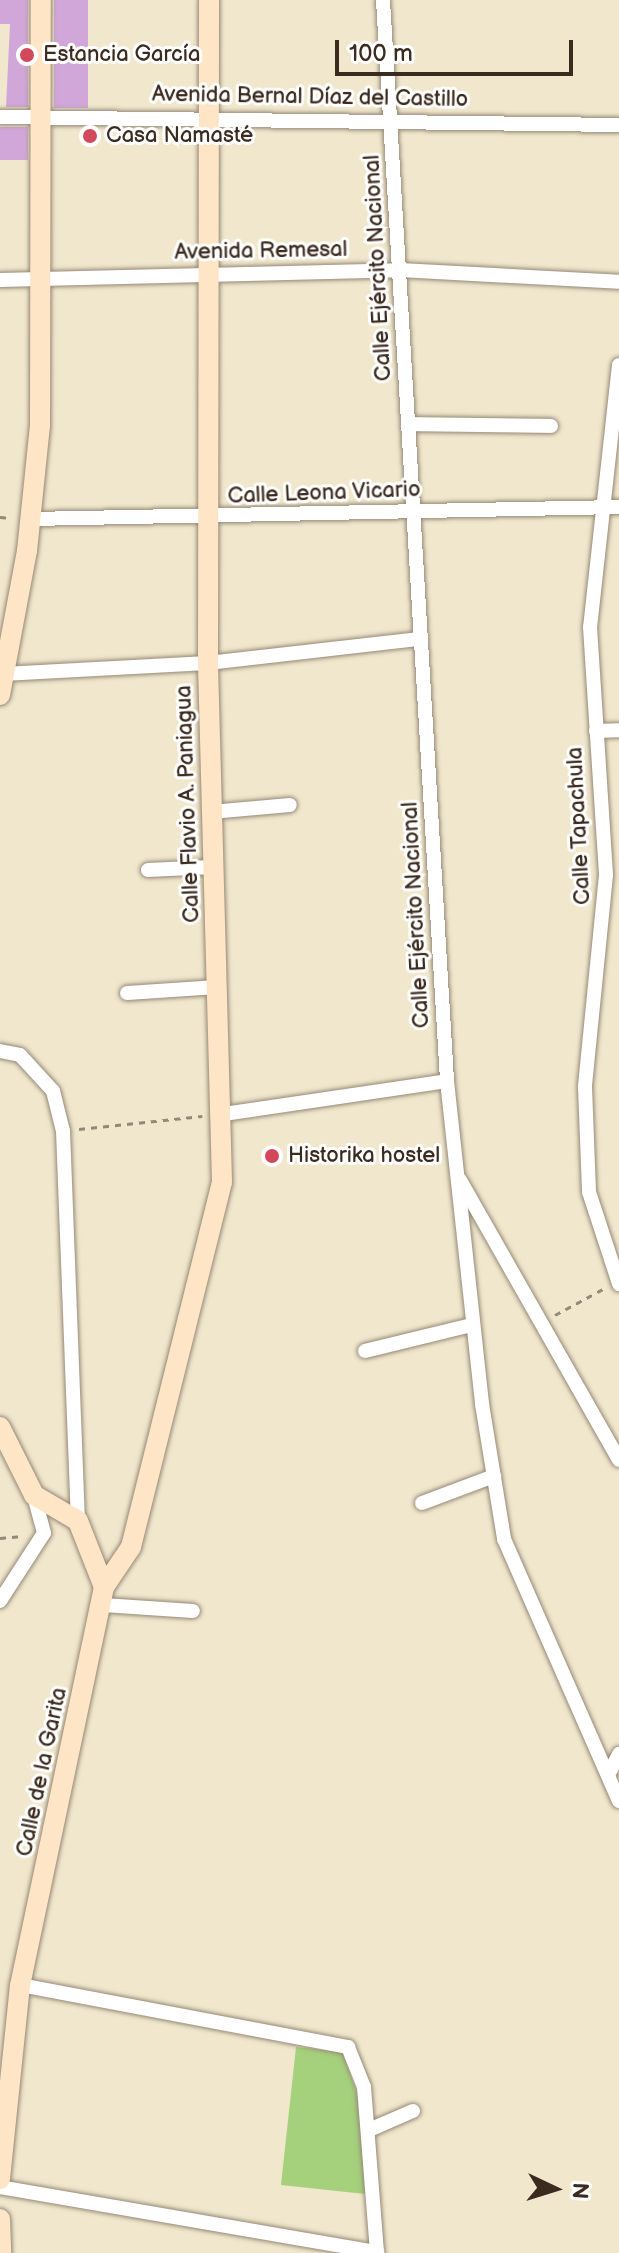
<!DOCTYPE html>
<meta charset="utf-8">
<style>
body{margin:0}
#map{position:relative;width:619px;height:2253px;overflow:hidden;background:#f0e7cd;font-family:"Balsamiq Sans",sans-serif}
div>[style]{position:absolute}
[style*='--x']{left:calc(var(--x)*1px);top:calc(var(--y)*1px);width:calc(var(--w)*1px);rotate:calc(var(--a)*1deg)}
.green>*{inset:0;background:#a5d07c}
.building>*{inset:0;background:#d0a7d8;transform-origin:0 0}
.path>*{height:3px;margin-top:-1.5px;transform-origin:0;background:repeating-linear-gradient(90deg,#968876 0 6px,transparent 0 12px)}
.roads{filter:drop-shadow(0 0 2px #968876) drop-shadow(0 0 2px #968876)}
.street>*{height:14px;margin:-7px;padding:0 7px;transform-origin:7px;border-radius:7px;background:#fff}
.secondary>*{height:20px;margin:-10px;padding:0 10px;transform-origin:10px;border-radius:10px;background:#fde5c5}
.dots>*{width:22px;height:22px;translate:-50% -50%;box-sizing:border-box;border:4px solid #fff;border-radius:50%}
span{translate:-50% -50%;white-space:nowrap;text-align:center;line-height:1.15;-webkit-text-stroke:6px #fff;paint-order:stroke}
.poi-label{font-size:22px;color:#3b2a1e}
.left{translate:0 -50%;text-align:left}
.street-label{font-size:22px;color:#3b2a1e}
.north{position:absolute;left:515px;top:2149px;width:80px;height:80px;-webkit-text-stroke:6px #fff;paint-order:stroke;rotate:94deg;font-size:22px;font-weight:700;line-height:32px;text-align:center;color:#3b2a1e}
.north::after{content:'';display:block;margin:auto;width:28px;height:36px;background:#3b2a1e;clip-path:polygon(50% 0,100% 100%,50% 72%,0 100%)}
.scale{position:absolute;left:335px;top:40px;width:238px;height:36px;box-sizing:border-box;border:4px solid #3b2a1e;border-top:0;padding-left:10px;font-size:24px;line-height:28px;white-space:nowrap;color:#3b2a1e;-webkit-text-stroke:6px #fff;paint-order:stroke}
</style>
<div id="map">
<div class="green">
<i style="clip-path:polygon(296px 2047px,342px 2052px,363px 2109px,365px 2194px,281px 2185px)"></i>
</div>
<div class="building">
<i style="clip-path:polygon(0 0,28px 0,28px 107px,6px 107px,10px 24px,0 24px)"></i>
<i style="left:54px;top:0;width:34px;height:108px"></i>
<i style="left:0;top:127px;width:28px;height:33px"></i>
</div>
<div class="path">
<i style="--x:0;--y:517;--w:12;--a:5"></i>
<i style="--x:79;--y:1129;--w:124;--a:-6"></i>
<i style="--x:555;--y:1315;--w:57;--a:-28.4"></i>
<i style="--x:0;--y:1538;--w:23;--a:-5"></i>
</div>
<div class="roads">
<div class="street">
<i style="--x:383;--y:0;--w:1083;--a:86.61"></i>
<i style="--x:447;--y:1081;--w:325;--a:83.8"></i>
<i style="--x:482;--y:1404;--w:137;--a:80.7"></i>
<i style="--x:504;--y:1539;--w:286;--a:66.3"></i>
<i style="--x:0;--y:117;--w:619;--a:0.74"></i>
<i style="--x:0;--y:280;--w:400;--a:-1.4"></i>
<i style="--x:400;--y:270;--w:219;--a:3.1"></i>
<i style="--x:619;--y:365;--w:264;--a:96.3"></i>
<i style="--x:590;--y:627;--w:249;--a:86.3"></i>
<i style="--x:606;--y:875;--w:213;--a:95.7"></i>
<i style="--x:585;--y:1087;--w:105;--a:87.8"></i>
<i style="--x:589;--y:1192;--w:97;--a:71.9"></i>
<i style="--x:408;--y:424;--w:143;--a:0.8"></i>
<i style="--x:31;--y:519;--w:588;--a:-1.17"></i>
<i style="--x:3;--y:674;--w:205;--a:-3.1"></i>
<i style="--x:208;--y:663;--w:213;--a:-6.5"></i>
<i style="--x:596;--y:731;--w:23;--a:-2"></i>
<i style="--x:211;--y:812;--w:79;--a:-5.1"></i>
<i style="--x:148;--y:870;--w:64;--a:-2.7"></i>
<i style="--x:127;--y:993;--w:91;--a:-3.8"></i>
<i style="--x:0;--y:1051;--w:20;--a:11"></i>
<i style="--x:20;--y:1055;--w:49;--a:47.5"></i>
<i style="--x:53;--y:1091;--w:41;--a:76"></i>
<i style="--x:63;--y:1131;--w:390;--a:87.8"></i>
<i style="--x:224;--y:1114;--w:225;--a:-8.4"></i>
<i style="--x:460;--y:1180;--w:322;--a:60.4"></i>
<i style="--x:365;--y:1351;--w:110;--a:-13.7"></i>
<i style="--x:422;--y:1503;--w:77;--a:-20.6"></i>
<i style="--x:0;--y:1601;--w:81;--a:-57.1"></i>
<i style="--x:44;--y:1533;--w:39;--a:-105"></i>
<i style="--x:103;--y:1605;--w:90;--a:3.8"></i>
<i style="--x:608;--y:1775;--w:24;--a:-62"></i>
<i style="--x:20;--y:1985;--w:334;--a:10.7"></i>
<i style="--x:348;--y:2047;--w:43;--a:68.2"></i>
<i style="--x:364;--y:2087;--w:167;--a:85.5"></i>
<i style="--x:369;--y:2130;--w:48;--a:-23.4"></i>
<i style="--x:0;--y:2187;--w:383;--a:9.8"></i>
</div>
<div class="secondary">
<i style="--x:0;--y:695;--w:147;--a:-79.4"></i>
<i style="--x:27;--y:551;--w:126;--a:-84.1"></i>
<i style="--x:40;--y:426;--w:426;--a:-89.9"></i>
<i style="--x:0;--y:1427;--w:76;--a:63.4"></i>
<i style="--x:34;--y:1495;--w:51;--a:30.6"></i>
<i style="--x:78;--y:1521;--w:71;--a:68.5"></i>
<i style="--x:104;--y:1587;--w:407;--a:101.9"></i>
<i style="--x:20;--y:1985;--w:195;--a:95.9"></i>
<i style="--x:104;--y:1587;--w:48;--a:-56"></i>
<i style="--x:131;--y:1547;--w:376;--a:-76"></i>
<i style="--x:222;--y:1182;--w:519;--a:-91.55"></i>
<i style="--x:208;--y:663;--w:663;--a:-89.91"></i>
<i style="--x:0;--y:2219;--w:34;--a:88"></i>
</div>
</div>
<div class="dots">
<i style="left:27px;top:55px;background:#d1495b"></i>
<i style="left:90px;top:136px;background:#d1495b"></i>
<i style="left:272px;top:1156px;background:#d1495b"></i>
</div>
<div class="poi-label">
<span class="left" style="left:43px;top:55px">Estancia García</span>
<span class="left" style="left:106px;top:136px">Casa Namasté</span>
<span class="left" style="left:288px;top:1156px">Historika hostel</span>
</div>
<div class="street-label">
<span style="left:310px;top:97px;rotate:1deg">Avenida Bernal Díaz del Castillo</span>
<span style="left:261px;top:251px;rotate:-1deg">Avenida Remesal</span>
<span style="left:378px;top:268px;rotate:-93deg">Calle Ejército Nacional</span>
<span style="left:324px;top:493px;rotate:-2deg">Calle Leona Vicario</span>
<span style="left:188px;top:804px;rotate:-92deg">Calle Flavio A. Paniagua</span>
<span style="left:579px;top:826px;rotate:-93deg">Calle Tapachula</span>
<span style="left:416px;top:915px;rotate:-93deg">Calle Ejército Nacional</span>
<span style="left:42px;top:1772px;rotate:-78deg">Calle de la Garita</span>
</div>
<div class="north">N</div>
<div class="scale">100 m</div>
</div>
